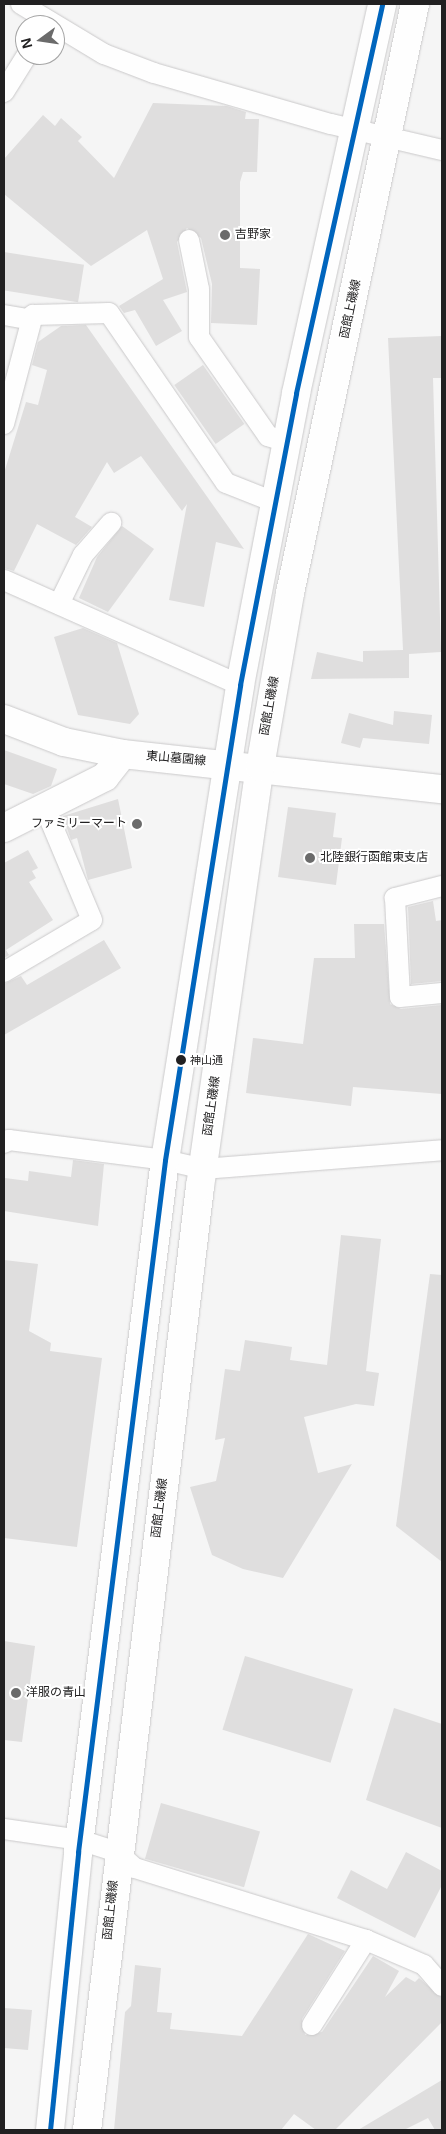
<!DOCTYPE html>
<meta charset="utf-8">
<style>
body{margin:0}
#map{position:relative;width:446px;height:2134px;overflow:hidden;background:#f5f5f5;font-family:Helvetica,"Noto Sans JP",sans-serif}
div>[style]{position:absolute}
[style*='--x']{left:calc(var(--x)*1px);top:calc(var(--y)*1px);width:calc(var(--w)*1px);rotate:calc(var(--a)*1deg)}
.building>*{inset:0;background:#dfdede;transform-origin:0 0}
.roads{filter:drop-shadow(0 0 1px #cac9ca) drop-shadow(0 0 1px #cac9ca)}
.street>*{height:20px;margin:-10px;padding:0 10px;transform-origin:10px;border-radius:10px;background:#fefefe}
.secondary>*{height:28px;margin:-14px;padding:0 14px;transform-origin:14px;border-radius:14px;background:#fefefe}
.primary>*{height:28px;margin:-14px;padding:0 14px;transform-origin:14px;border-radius:14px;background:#fefefe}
.bus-1>*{height:5px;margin:-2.5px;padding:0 2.5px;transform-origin:2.5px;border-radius:2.5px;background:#0065bd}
.dots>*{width:14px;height:14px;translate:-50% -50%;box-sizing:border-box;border:2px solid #fff;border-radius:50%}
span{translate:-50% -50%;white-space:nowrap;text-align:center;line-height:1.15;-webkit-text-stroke:4px #fff;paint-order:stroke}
.bus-label{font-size:11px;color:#212021}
.left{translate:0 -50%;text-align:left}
.poi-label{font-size:12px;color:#212021}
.right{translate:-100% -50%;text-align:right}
.street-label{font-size:12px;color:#212021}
.frame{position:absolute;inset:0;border:5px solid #212021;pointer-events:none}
.north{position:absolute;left:15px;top:15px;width:50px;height:50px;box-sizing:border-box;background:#fff;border:1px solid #a6a6a6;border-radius:50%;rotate:256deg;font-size:14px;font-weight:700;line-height:20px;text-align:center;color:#212021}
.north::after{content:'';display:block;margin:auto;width:18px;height:22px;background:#6b6b6b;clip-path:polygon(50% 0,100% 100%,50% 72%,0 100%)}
</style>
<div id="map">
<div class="building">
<i style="clip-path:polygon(153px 103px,227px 106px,246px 112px,245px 119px,259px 119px,257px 172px,243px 172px,240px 182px,240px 268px,260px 269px,257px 325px,211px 323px,212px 284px,201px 238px,187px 228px,177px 242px,187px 292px,163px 300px,182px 331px,156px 346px,135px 310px,124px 313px,119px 306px,163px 279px,147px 230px,91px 266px,4px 194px,4px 159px,43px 115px,55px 126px,61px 118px,82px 137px,78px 141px,114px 178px)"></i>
<i style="left:4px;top:252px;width:81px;height:38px;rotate:9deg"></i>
<i style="clip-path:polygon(86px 325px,244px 549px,216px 542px,204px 607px,169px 600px,187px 504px,182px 511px,141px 456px,114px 473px,107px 462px,75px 517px,92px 527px,76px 545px,37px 524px,14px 571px,4px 568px,4px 473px,26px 402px,38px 405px,47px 370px,32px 365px,38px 342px,61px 326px)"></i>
<i style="clip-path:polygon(442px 336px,442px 378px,433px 378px,441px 652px,409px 654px,409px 678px,311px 679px,317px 652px,363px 662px,363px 651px,403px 650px,388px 338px)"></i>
<i style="left:203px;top:365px;width:72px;height:35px;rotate:55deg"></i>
<i style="clip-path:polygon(122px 526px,154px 549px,108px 612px,79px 598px,97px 557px)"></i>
<i style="clip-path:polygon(83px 628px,117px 643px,139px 714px,130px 724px,78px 715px,54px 637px)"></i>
<i style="clip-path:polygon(394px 711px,432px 715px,429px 744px,363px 738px,360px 748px,341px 743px,349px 713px,393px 725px)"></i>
<i style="clip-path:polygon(4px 750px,57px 769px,51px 786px,33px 794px,4px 784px)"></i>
<i style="clip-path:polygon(118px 799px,132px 868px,88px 880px,77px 838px,71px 840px,63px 816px)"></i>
<i style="clip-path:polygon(288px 807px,336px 813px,333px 837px,342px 838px,336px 885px,278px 877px)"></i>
<i style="clip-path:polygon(28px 850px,38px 868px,32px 871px,36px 878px,29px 882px,53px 920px,6px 950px,9px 955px,4px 958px,4px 863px)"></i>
<i style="clip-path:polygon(433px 901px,436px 921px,442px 920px,442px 981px,411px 984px,408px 907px)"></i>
<i style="clip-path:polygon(354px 924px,384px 924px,390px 1004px,401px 1009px,442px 1005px,442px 1094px,353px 1087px,351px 1106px,246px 1093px,253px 1038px,303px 1044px,314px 958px,355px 958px)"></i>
<i style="clip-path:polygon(104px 940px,121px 968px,4px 1035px,4px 984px,21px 976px,27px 985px)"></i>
<i style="clip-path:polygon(73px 1160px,104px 1164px,98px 1226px,4px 1211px,5px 1178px,28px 1181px,29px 1171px,71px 1177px)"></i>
<i style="clip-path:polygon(341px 1235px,381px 1239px,366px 1371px,379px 1373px,374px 1406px,356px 1404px,304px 1417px,318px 1473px,352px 1464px,283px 1578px,243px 1569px,212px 1555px,190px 1487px,216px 1481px,225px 1438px,215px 1440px,225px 1369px,240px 1371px,245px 1340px,292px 1347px,290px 1360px,327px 1365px)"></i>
<i style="clip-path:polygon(4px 1260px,38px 1264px,29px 1331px,51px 1343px,50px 1351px,102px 1358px,77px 1547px,4px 1538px)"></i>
<i style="clip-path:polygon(430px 1274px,442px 1275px,442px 1562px,396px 1526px)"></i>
<i style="clip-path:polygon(4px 1641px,35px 1646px,22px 1742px,4px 1740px)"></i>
<i style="left:245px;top:1656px;width:113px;height:77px;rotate:17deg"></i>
<i style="clip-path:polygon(394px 1708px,442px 1724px,442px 1828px,366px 1800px)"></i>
<i style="left:161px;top:1803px;width:103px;height:58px;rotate:16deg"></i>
<i style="clip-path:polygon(406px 1852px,442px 1871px,442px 1885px,415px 1938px,337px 1898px,351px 1870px,387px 1889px)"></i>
<i style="clip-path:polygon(308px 1934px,345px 1951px,302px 2019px,305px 2035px,322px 2032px,373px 1956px,399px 1971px,385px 1997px,406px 1977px,415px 1982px,419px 1978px,442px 1998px,442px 2022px,335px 2130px,316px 2130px,294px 2114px,281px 2130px,114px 2130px,125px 2012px,131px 2006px,135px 1965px,161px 1968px,157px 2012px,172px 2013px,170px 2029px,242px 2036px)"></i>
<i style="clip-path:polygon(4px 2008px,32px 2010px,28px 2050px,4px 2048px)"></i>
<i style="clip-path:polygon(442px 2080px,442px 2130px,435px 2130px,428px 2118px,404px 2130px,358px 2130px)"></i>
</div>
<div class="roads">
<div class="street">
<i style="--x:21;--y:4;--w:97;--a:31.1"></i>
<i style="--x:104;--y:54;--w:53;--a:20.8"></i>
<i style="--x:154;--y:73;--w:184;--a:16.1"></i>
<i style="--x:331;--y:124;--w:114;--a:13.2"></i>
<i style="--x:4;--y:92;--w:44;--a:-58.1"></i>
<i style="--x:189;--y:240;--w:50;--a:78.5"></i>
<i style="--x:199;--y:289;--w:48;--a:90"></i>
<i style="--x:199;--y:337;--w:121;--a:55.1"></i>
<i style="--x:268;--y:436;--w:19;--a:18"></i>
<i style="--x:4;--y:315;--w:27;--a:10"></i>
<i style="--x:4;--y:424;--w:113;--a:-75.1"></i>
<i style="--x:33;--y:315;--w:76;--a:-1.5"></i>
<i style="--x:109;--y:313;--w:206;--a:55.5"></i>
<i style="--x:226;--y:483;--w:52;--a:21.6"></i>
<i style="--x:4;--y:580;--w:258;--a:24"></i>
<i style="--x:59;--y:604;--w:55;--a:-63.9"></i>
<i style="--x:83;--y:555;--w:43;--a:-48.8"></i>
<i style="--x:442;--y:886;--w:49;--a:165.7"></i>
<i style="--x:395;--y:898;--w:99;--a:87.1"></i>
<i style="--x:400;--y:997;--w:42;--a:-5.4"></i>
<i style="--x:4;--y:972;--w:102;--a:-30.6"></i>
<i style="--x:92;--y:920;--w:124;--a:-112.8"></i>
<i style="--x:4;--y:1143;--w:6;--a:-31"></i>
<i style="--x:9;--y:1140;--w:157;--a:7.3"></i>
<i style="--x:165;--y:1160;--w:39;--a:13"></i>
<i style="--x:203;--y:1169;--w:240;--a:-4.5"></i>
<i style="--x:4;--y:1829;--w:77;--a:8.2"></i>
<i style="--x:80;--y:1840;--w:39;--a:18"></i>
<i style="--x:117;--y:1852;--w:24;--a:42"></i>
<i style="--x:135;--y:1868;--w:242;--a:17.3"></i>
<i style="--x:366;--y:1940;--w:63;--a:23.3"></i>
<i style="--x:424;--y:1965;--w:28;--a:49"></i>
<i style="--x:312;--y:2025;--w:101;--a:-57.6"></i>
</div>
<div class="secondary">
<i style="--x:4;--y:719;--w:64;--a:21"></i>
<i style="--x:64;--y:742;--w:60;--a:11.5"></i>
<i style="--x:123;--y:754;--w:321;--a:6.3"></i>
<i style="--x:4;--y:828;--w:113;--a:-26.8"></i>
<i style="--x:105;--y:777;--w:29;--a:-52"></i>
</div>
<div class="primary">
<i style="--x:50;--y:2130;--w:279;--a:-84.2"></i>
<i style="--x:78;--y:1852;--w:697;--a:-82.83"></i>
<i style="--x:165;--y:1160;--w:481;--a:-81"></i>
<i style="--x:240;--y:685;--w:297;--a:-79.1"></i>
<i style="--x:296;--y:393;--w:398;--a:-77.5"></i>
<i style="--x:87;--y:2130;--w:950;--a:-83.17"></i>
<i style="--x:200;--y:1187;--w:424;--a:-81.9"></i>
<i style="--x:260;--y:767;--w:177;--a:-80.2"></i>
<i style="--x:290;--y:593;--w:602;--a:-78.02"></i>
</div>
</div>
<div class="bus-1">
<i style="--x:50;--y:2130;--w:279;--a:-84.2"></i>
<i style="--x:78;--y:1852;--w:697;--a:-82.83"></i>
<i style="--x:165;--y:1160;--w:481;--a:-81"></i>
<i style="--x:240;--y:685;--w:297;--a:-79.1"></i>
<i style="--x:296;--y:393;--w:398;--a:-77.5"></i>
</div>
<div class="dots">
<i style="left:225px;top:235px;background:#6b6b6b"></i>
<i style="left:137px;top:824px;background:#6b6b6b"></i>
<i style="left:310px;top:858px;background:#6b6b6b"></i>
<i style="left:181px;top:1060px;background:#212021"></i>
<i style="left:16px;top:1693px;background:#6b6b6b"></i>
</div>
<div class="bus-label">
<span class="left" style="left:190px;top:1060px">神山通</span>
</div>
<div class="poi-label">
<span class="left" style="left:235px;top:235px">吉野家</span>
<span class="right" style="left:127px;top:824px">ファミリーマート</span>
<span class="left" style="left:320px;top:858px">北陸銀行函館東支店</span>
<span class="left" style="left:26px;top:1693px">洋服の青山</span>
</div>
<div class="street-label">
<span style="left:351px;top:309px;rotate:-78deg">函館上磯線</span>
<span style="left:270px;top:706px;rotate:-80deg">函館上磯線</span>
<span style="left:176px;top:759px;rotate:5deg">東山墓園線</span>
<span style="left:212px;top:1106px;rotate:-82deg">函館上磯線</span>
<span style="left:160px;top:1508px;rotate:-83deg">函館上磯線</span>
<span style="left:111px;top:1910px;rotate:-84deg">函館上磯線</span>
</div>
<div class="frame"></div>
<div class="north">N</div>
</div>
